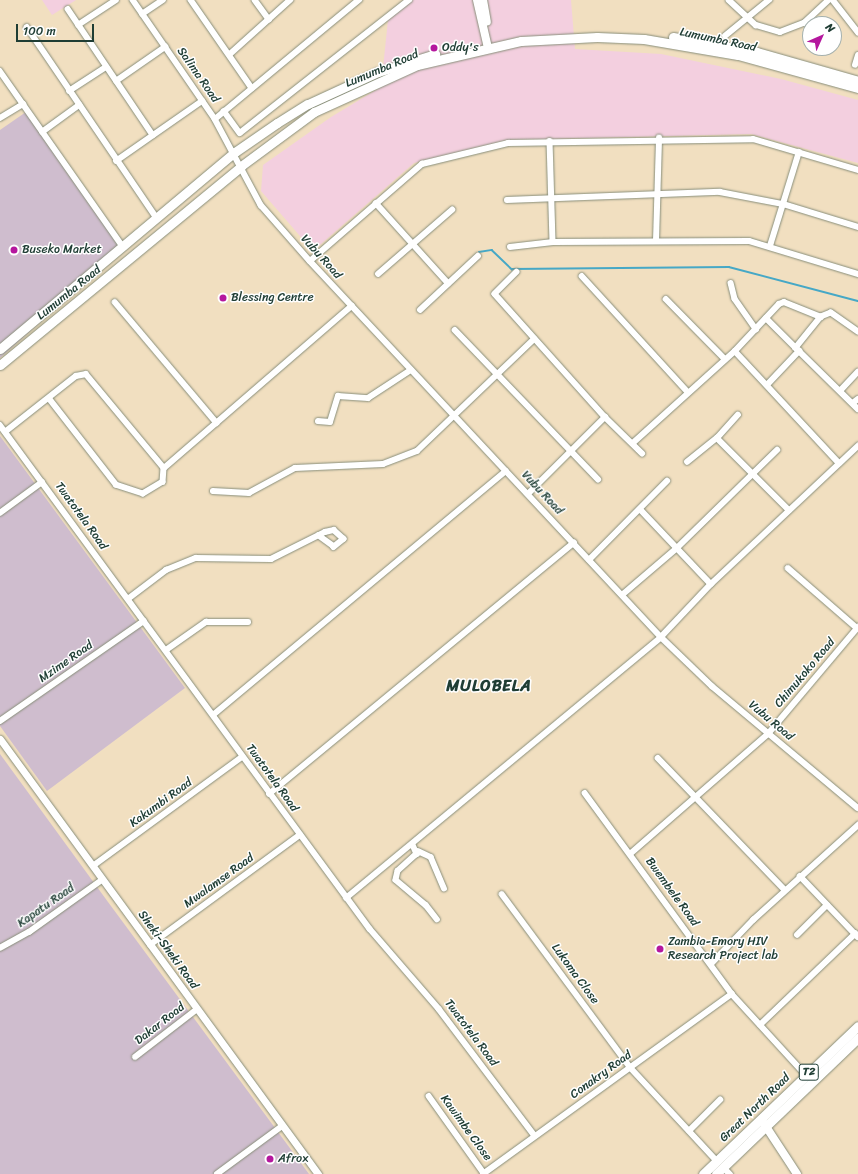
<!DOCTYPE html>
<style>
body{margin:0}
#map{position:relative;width:858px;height:1174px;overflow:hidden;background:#f1dfc0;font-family:Sriracha,sans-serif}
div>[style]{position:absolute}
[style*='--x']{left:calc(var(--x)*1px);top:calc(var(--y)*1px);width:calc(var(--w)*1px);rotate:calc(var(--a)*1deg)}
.built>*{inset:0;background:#f3cfdf}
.industrial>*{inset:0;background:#cfbdce}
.stream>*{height:1.5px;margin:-0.75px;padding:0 0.75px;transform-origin:0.75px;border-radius:0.75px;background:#46a8c6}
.roads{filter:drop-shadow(0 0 1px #888e7a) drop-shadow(0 0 1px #888e7a)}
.minor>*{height:5.5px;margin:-2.75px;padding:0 2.75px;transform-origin:2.75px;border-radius:2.75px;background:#fff}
.tertiary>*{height:7px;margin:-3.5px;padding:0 3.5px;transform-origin:3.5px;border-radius:3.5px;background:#fff}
.secondary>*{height:8px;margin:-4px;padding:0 4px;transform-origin:4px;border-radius:4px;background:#fff}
.primary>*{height:9px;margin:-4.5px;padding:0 4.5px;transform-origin:4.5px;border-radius:4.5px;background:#fff}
.dots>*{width:11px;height:11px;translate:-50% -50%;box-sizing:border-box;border:2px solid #fff;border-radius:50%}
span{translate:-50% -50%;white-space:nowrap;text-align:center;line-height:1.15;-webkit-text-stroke:3px #fff;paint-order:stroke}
.shield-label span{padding:1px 3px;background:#fff;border:1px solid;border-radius:3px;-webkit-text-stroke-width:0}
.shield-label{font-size:11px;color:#1f3d34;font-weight:700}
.street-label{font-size:12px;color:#1f3d34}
.poi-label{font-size:12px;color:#1f3d34}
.left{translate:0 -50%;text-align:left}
.district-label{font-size:16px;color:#1f3d34;font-weight:700;letter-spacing:1px}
.north{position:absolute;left:802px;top:16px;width:40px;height:40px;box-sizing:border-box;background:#fff;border:1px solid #a5b1ae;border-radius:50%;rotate:45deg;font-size:11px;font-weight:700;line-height:16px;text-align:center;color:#1f3d34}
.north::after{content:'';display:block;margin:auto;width:14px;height:18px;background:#b5179e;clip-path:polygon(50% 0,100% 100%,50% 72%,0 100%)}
.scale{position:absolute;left:16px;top:24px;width:78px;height:18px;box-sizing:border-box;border:2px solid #1f3d34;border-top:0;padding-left:5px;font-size:12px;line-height:14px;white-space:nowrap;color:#1f3d34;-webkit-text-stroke:3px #fff;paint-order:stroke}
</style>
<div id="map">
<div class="built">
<i style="clip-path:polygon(42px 0,76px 0,52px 15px)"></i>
<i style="clip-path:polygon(411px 0,571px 0,575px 49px,661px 54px,781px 79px,858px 100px,858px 163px,751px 134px,507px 140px,414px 163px,313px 251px,261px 191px,263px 165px,331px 117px,381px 87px,388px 20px)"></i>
</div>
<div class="industrial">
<i style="clip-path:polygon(26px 112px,126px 246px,0 358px,0 130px)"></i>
<i style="clip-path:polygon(0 436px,185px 688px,47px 791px,0 726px)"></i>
<i style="clip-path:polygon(0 754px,108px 902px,309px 1174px,0 1174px)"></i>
</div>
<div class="stream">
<i style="--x:479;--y:252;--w:13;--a:-9"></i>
<i style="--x:492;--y:250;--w:28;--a:44"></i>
<i style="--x:512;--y:269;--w:217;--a:-0.5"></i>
<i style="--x:729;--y:267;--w:133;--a:14.8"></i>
</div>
<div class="roads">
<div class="minor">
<i style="--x:133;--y:0;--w:145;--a:55.4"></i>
<i style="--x:215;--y:119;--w:98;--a:61.9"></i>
<i style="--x:261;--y:205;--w:74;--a:48.8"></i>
<i style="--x:310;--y:261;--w:514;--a:46.97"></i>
<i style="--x:661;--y:637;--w:71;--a:43.9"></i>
<i style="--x:712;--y:686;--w:190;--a:39.9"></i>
<i style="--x:191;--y:0;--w:107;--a:55.3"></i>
<i style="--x:255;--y:0;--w:24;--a:54"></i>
<i style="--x:729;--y:0;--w:37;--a:43"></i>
<i style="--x:756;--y:25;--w:25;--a:16"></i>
<i style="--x:780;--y:32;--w:26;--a:-21"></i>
<i style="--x:804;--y:23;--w:34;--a:-43"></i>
<i style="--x:833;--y:0;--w:41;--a:52"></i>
<i style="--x:68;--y:9;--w:152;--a:56"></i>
<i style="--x:142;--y:14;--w:25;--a:-34"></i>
<i style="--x:78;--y:25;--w:45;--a:-33.3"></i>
<i style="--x:27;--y:27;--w:230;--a:55.8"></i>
<i style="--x:725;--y:36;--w:57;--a:-39.3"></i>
<i style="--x:230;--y:54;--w:81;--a:-42"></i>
<i style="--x:855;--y:65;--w:10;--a:-73"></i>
<i style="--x:0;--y:71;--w:213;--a:55"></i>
<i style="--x:116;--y:81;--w:60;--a:-34.8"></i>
<i style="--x:69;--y:91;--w:44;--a:-33"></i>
<i style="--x:224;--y:111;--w:27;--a:54"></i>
<i style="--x:240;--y:133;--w:215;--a:-38.2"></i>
<i style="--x:0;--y:118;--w:27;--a:-31"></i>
<i style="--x:215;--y:119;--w:187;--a:-39.6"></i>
<i style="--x:42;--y:132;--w:46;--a:-36.1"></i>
<i style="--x:550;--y:141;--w:101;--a:88.3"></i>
<i style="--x:116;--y:161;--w:105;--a:-34.9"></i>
<i style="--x:507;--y:200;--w:213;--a:-2.2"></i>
<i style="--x:720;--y:192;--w:64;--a:10.8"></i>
<i style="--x:783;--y:204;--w:78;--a:17"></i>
<i style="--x:376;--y:203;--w:108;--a:48"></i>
<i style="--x:656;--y:241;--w:103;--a:-88.3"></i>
<i style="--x:770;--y:246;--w:98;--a:-72.9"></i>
<i style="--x:510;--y:247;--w:43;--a:-6.6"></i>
<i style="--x:553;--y:242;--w:196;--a:-0.3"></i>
<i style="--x:749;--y:241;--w:114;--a:16.8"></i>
<i style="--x:310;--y:261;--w:148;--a:-40.9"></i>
<i style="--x:422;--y:164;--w:89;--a:-13.7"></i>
<i style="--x:508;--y:143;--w:245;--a:-0.9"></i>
<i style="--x:753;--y:139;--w:109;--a:16.4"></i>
<i style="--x:517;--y:272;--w:31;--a:135"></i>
<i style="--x:495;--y:294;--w:165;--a:48.2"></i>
<i style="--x:605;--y:417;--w:52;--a:44.2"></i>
<i style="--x:378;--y:274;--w:98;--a:-40.9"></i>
<i style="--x:582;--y:276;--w:157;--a:47.6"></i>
<i style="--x:731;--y:283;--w:16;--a:76"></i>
<i style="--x:735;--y:299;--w:37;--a:55"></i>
<i style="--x:666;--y:299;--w:84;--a:45.5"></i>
<i style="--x:115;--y:302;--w:158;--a:49.9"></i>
<i style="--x:420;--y:310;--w:79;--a:-43"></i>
<i style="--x:766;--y:318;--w:42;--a:45"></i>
<i style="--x:455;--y:330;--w:207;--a:46.2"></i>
<i style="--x:858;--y:332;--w:33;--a:-145"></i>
<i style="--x:831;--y:313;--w:11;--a:158"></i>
<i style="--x:821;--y:317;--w:40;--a:129"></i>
<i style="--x:796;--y:348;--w:87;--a:44.5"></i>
<i style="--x:735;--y:351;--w:153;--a:47.1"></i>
<i style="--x:767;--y:385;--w:47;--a:-46.7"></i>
<i style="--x:840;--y:391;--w:26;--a:-47"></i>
<i style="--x:853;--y:403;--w:6;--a:-39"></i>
<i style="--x:318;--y:421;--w:12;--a:5"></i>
<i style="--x:330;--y:422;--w:27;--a:-73"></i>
<i style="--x:338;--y:396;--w:30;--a:4"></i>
<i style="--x:368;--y:398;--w:51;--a:-33.1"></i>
<i style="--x:0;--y:425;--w:625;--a:53.72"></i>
<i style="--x:370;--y:929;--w:106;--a:49.2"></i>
<i style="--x:439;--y:1009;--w:159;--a:52.9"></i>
<i style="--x:5;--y:432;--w:90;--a:-38.3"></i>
<i style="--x:76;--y:376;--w:10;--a:-11"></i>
<i style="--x:86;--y:374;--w:122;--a:50.3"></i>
<i style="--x:164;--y:468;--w:14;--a:94"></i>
<i style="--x:163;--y:482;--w:23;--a:149"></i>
<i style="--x:143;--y:494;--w:28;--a:-162"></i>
<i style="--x:116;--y:485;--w:109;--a:-127.9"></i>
<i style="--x:717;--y:438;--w:102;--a:45"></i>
<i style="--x:634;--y:442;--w:136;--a:-42"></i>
<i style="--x:735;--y:351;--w:64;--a:-46.9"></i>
<i style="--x:779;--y:304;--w:5;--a:-22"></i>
<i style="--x:784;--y:302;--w:40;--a:22"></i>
<i style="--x:687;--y:462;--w:38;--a:-39"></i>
<i style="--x:717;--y:438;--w:31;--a:-48"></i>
<i style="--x:164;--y:468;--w:248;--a:-40.8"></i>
<i style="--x:213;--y:491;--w:36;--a:3"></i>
<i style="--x:249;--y:493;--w:52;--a:-28.5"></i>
<i style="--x:295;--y:468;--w:88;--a:-2.6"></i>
<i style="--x:383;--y:464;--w:36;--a:-21"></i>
<i style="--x:417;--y:451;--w:162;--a:-43.7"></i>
<i style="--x:528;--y:494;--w:109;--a:-45"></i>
<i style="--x:640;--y:509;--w:103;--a:46.6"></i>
<i style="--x:0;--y:513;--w:52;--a:-36.4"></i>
<i style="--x:589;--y:560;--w:111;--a:-45.4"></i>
<i style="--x:788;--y:568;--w:91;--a:41"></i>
<i style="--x:622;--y:595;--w:72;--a:-40.5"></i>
<i style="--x:677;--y:548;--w:140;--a:-44.4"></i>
<i style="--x:128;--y:599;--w:48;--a:-37.3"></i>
<i style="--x:166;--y:570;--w:32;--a:-22"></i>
<i style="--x:196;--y:558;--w:75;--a:0.8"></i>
<i style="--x:271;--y:559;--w:60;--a:-26.6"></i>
<i style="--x:325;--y:532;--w:9;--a:-13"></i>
<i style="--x:334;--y:530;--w:13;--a:42"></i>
<i style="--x:344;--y:539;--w:13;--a:141"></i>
<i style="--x:334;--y:547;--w:19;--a:-144"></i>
<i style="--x:166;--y:650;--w:49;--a:-35"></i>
<i style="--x:206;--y:622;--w:42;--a:0"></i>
<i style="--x:213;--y:715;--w:381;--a:-39.8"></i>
<i style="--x:0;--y:721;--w:175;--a:-34.8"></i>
<i style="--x:658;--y:758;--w:183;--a:46.1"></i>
<i style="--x:585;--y:793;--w:249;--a:53.8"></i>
<i style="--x:732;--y:994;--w:110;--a:47.6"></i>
<i style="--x:269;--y:794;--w:395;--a:-39.5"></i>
<i style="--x:413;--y:845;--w:10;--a:66"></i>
<i style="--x:417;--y:854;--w:25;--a:138"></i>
<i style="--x:398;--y:871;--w:9;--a:103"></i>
<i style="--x:396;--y:880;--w:39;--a:40"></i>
<i style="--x:426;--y:905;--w:18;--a:52"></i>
<i style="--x:418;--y:851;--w:14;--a:25"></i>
<i style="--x:431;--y:857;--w:34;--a:67"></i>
<i style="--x:630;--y:854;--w:183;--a:-41"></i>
<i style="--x:768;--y:734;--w:140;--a:-49.9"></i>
<i style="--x:93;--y:866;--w:185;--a:-36.2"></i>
<i style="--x:800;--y:876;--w:84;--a:46.4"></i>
<i style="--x:502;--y:894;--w:215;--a:53.5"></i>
<i style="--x:630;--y:1067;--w:128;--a:47.2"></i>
<i style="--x:346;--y:898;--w:409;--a:-39.6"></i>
<i style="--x:661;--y:637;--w:73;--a:-46.7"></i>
<i style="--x:711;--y:584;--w:202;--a:-43.2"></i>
<i style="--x:797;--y:935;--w:42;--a:-45"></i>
<i style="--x:150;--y:945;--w:186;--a:-36.3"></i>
<i style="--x:0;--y:948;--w:33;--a:-29"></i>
<i style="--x:29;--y:932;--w:90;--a:-35.5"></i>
<i style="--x:711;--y:964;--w:61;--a:-46.3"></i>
<i style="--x:753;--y:920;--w:142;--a:-42.1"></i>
<i style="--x:760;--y:1025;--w:132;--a:-43.8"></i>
<i style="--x:135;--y:1057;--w:78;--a:-37.7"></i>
<i style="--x:429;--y:1096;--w:95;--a:54.5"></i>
<i style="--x:689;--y:1131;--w:44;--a:-45"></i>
<i style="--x:723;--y:1167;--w:10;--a:45"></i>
<i style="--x:217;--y:1174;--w:81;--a:-36.4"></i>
<i style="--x:483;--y:1174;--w:307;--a:-35.9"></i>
</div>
<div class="tertiary">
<i style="--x:0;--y:739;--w:539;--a:53.83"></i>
</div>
<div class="secondary">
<i style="--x:477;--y:0;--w:49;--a:77.1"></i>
<i style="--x:483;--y:0;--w:22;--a:80"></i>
<i style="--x:763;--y:1122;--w:62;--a:56.8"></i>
</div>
<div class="primary">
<i style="--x:673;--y:37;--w:85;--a:10.1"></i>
<i style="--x:757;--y:52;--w:105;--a:16"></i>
<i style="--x:0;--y:349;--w:307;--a:-40"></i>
<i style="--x:235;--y:152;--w:51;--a:-34.6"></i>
<i style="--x:277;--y:123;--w:36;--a:-32"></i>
<i style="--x:308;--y:104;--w:77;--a:-24.6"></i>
<i style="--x:378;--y:72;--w:60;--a:-17.5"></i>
<i style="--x:0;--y:365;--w:313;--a:-39.5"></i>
<i style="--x:241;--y:166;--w:91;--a:-36.5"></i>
<i style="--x:314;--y:112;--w:113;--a:-24.5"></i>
<i style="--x:417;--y:65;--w:107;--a:-13"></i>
<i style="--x:521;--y:41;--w:76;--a:-3"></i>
<i style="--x:597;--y:37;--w:47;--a:2.4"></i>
<i style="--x:644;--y:39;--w:95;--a:9.7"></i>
<i style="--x:738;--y:55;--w:124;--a:15.4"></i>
<i style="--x:703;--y:1174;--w:214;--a:-43.7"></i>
<i style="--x:716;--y:1174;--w:197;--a:-43.8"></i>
</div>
</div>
<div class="dots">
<i style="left:434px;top:48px;background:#b5179e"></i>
<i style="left:14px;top:250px;background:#b5179e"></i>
<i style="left:223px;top:298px;background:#b5179e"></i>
<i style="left:660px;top:949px;background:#b5179e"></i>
<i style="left:270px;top:1159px;background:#b5179e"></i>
</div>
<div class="shield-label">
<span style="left:809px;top:1072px">T2</span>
</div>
<div class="street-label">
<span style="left:718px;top:40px;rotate:12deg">Lumumba Road</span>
<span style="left:382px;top:69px;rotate:-23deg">Lumumba Road</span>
<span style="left:198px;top:75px;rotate:55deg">Salima Road</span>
<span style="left:321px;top:257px;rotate:48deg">Vubu Road</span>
<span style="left:69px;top:293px;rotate:-39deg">Lumumba Road</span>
<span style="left:542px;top:493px;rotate:47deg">Vubu Road</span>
<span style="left:81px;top:516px;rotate:54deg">Twatotela Road</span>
<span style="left:66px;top:662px;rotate:-35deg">Mzime Road</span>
<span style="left:805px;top:673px;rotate:-50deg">Chimukoko Road</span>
<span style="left:771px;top:721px;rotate:40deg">Vubu Road</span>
<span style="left:272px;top:778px;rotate:54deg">Twatotela Road</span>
<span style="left:161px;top:803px;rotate:-36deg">Kakumbi Road</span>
<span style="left:219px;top:881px;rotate:-36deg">Mwalamse Road</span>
<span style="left:672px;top:892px;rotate:54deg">Bwembele Road</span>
<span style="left:46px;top:906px;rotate:-35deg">Kapatu Road</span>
<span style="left:168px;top:950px;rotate:54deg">Sheki-Sheki Road</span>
<span style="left:575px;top:974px;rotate:54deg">Lukoma Close</span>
<span style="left:160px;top:1024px;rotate:-38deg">Dakar Road</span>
<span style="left:471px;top:1033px;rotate:53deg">Twatotela Road</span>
<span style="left:601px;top:1075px;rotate:-36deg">Conakry Road</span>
<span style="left:755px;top:1108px;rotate:-44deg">Great North Road</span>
<span style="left:466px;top:1128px;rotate:54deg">Kawimbe Close</span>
</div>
<div class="poi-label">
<span class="left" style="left:442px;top:48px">Oddy's</span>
<span class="left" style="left:22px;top:250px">Buseko Market</span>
<span class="left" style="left:231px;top:298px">Blessing Centre</span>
<span class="left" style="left:668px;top:949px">Zambia-Emory HIV<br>Research Project lab</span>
<span class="left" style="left:278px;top:1159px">Afrox</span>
</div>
<div class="district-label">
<span style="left:489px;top:686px">MULOBELA</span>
</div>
<div class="north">N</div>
<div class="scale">100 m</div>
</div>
